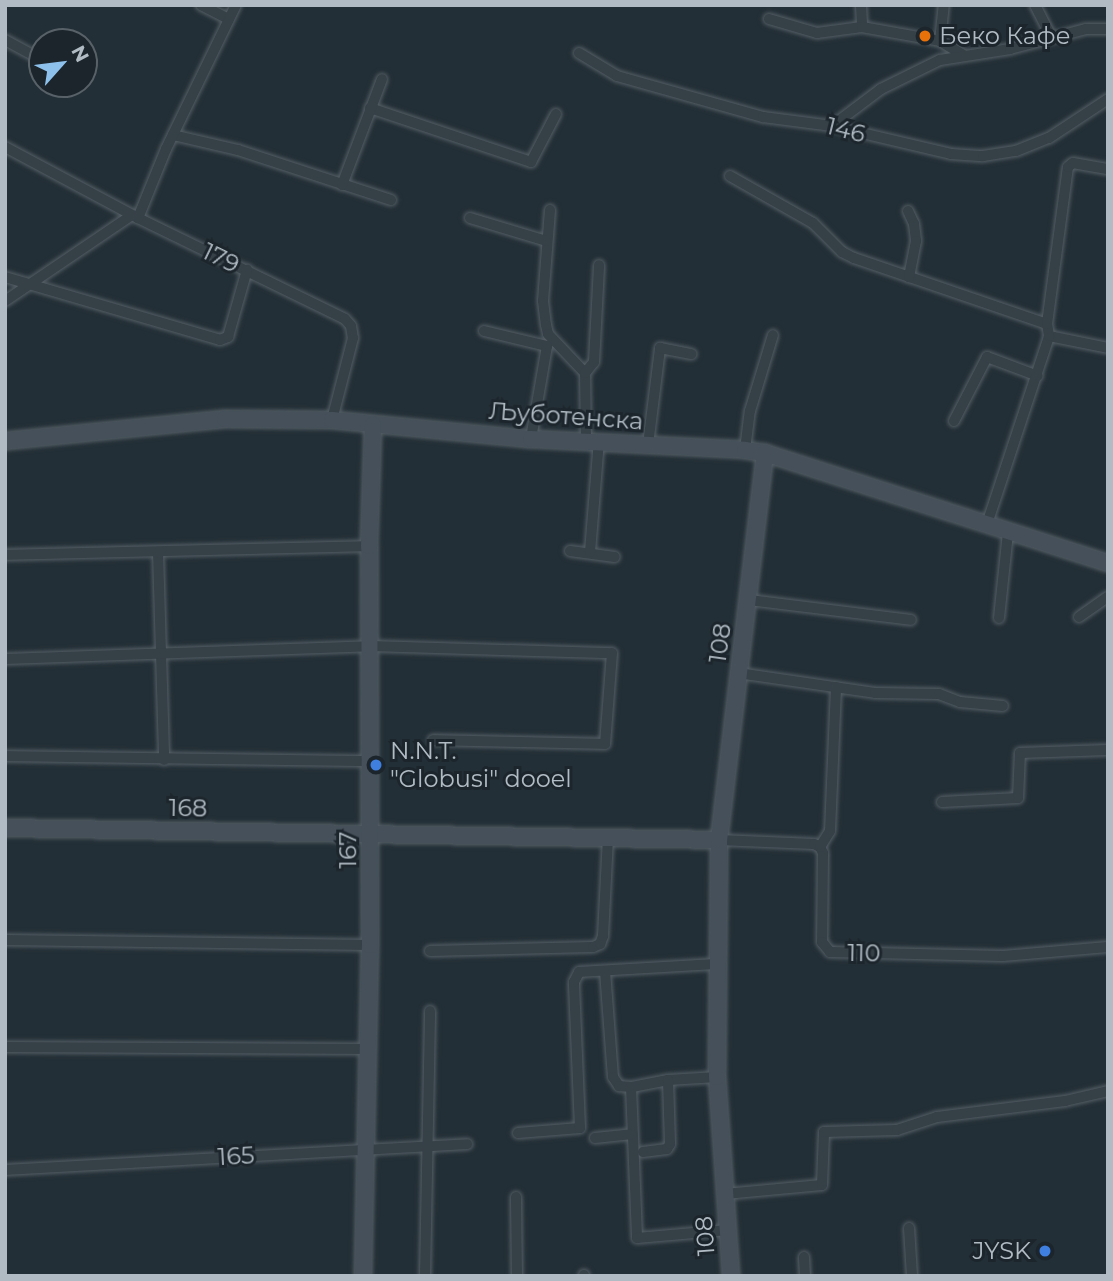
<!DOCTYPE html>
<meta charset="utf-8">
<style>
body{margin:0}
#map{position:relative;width:1113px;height:1281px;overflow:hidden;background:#232f36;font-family:Montserrat,sans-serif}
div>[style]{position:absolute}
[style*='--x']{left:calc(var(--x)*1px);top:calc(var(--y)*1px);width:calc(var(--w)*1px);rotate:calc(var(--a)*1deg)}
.roads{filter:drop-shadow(0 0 2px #545e65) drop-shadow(0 0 2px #545e65)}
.street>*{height:10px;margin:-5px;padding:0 5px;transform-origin:5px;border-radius:5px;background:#364047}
.secondary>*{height:16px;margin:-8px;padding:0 8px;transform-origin:8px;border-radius:8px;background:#45505a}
.dots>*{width:19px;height:19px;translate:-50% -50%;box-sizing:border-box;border:4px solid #1c252c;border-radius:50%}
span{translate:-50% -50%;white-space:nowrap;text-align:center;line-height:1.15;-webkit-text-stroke:6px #1c252c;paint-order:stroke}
.poi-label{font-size:24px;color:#b1bbc3}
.left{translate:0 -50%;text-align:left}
.right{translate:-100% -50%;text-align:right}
.street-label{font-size:24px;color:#b1bbc3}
.frame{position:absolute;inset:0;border:7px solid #b1bbc3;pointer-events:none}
.north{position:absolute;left:28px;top:28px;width:70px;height:70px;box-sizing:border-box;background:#1c252c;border:2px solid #586168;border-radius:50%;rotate:62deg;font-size:19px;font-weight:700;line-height:28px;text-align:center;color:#b1bbc3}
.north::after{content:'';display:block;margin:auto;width:24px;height:32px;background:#8dc1ec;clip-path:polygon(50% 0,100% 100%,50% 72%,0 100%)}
</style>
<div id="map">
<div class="roads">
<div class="street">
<i style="--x:201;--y:5;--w:31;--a:27"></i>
<i style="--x:861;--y:5;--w:22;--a:87"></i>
<i style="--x:1035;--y:5;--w:37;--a:63"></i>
<i style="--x:769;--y:19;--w:50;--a:16.3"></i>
<i style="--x:817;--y:33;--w:45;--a:-7.6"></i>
<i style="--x:862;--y:27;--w:57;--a:10.1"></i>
<i style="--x:918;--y:37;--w:22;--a:10"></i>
<i style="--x:940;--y:41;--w:27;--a:31"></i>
<i style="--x:5;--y:40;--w:42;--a:28.4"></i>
<i style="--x:940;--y:41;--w:36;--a:-84"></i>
<i style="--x:579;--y:53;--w:44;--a:31.2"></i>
<i style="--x:617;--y:76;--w:152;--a:15.7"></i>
<i style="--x:763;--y:117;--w:70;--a:7.4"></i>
<i style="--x:832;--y:126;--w:122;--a:13.2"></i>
<i style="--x:951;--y:154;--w:32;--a:4"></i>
<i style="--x:983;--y:156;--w:33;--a:-9"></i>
<i style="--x:1016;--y:151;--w:35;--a:-22"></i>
<i style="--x:1049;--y:138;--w:71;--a:-33.5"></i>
<i style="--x:370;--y:108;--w:170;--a:18.5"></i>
<i style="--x:531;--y:162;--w:54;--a:-62.5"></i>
<i style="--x:832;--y:126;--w:61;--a:-37.1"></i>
<i style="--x:881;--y:89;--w:66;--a:-26.2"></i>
<i style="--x:940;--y:60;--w:71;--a:-8.9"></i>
<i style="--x:1010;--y:49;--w:79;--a:-14.7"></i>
<i style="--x:1086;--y:29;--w:22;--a:0"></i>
<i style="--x:173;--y:135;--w:67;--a:13"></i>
<i style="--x:238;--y:150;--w:161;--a:18.1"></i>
<i style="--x:5;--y:147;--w:151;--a:28.1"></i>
<i style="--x:138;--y:218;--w:230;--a:26"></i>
<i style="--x:345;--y:319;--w:9;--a:49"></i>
<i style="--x:351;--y:326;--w:12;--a:81"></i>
<i style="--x:353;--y:338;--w:85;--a:104.4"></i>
<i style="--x:730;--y:176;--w:95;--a:29.5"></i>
<i style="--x:813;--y:223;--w:41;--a:45"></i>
<i style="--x:842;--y:252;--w:13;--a:27"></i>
<i style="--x:854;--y:258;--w:204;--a:18.9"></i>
<i style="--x:342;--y:185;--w:113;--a:-69.3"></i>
<i style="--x:550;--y:210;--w:91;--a:94.4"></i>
<i style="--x:543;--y:301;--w:24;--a:83"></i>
<i style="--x:546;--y:325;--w:9;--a:77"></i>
<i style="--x:548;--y:334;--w:54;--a:46.5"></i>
<i style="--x:908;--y:211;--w:14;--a:65"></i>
<i style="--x:914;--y:224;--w:17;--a:83"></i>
<i style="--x:916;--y:241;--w:37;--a:101"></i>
<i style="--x:138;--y:218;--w:74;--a:-67.9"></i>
<i style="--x:166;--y:149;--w:160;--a:-64.1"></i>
<i style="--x:470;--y:218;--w:79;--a:16.8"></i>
<i style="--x:5;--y:277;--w:224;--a:16.3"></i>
<i style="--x:220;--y:340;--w:9;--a:-21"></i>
<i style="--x:228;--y:337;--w:70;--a:-74.2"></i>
<i style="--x:5;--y:301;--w:153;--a:-34.1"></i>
<i style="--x:484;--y:331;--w:65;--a:13.4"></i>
<i style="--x:547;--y:346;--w:94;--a:99.8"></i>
<i style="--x:1049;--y:336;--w:60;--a:11.5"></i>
<i style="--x:954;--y:421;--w:72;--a:-62.7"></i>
<i style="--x:987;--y:357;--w:54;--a:20.4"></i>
<i style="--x:586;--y:441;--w:68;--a:-90.8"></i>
<i style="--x:585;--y:373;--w:14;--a:-51"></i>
<i style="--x:594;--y:362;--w:97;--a:-87"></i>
<i style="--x:648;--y:445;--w:98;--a:-82.9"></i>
<i style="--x:660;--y:348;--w:32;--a:11"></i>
<i style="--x:745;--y:450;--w:39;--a:-83"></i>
<i style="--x:750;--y:411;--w:79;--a:-73.2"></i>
<i style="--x:987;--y:524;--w:198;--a:-71.7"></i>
<i style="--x:1049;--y:336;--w:12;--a:-99"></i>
<i style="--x:1047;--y:324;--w:158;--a:-82.4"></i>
<i style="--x:1068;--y:167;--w:6;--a:-39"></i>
<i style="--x:1073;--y:163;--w:36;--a:10"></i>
<i style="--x:570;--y:551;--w:45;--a:7.6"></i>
<i style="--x:158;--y:552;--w:208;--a:88.3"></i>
<i style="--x:590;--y:552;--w:111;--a:-85.4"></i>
<i style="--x:5;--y:555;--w:364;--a:-1.4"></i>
<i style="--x:749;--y:600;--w:163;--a:7"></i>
<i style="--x:1079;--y:617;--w:35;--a:-35"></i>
<i style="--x:999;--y:618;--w:86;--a:-84"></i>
<i style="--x:5;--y:659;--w:365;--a:-2"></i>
<i style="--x:370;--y:646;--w:242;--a:1.7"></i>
<i style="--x:612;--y:653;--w:91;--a:94.4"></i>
<i style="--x:605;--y:744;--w:172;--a:-178.7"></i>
<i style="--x:738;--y:673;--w:138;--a:8.3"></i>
<i style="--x:875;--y:693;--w:64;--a:0.9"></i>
<i style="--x:939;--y:694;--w:22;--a:21"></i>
<i style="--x:960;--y:702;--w:43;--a:5.3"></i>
<i style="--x:5;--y:756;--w:366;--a:0.8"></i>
<i style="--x:942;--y:802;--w:76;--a:-3"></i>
<i style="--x:1018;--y:798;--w:45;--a:-87.5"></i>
<i style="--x:1020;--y:753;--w:88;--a:-2"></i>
<i style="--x:719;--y:840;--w:95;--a:2.4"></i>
<i style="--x:814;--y:844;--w:7;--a:27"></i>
<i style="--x:820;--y:847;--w:7;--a:63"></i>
<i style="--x:823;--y:853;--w:89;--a:90.6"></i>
<i style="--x:822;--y:942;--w:13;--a:51"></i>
<i style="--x:830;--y:952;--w:173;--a:1.3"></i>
<i style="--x:1003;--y:956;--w:105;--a:-4.9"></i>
<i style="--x:820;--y:847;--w:19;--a:-58"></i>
<i style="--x:830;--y:831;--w:144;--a:-87.6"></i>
<i style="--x:5;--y:940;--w:365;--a:0.8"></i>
<i style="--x:430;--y:951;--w:163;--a:-1.4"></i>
<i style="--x:593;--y:947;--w:8;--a:-23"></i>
<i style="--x:600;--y:944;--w:9;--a:-69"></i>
<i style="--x:603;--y:936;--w:100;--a:-87.1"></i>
<i style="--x:605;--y:971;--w:106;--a:85.7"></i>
<i style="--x:613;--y:1077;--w:11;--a:56"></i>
<i style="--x:619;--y:1086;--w:12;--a:5"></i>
<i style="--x:5;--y:1047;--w:361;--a:0.3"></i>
<i style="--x:717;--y:1077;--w:49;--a:176.5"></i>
<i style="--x:668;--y:1080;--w:38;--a:169"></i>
<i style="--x:631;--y:1087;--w:151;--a:87.7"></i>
<i style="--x:637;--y:1238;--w:91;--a:-5"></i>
<i style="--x:518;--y:1133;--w:62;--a:-4.6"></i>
<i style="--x:580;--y:1128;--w:146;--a:-92.4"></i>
<i style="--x:574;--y:982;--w:11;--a:-63"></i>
<i style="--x:579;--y:972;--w:136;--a:-3.4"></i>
<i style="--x:595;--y:1138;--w:37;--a:-6"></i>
<i style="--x:643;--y:1152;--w:24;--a:-7"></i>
<i style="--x:667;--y:1149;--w:6;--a:-59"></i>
<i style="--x:670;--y:1144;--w:64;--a:-91.8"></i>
<i style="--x:5;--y:1170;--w:463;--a:-3.2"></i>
<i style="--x:725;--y:1194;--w:97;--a:-5.3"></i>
<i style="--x:822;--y:1185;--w:53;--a:-87.8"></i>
<i style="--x:824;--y:1132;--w:73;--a:-1.6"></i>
<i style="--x:897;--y:1130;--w:42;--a:-18"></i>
<i style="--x:937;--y:1117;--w:129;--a:-7.1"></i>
<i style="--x:1065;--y:1101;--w:44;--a:-13.1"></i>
<i style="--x:516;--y:1197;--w:79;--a:89.3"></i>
<i style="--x:909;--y:1228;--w:48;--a:86.4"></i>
<i style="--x:804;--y:1257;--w:19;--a:87"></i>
<i style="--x:584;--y:1275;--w:1;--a:90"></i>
<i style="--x:425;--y:1276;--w:265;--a:-88.9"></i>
</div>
<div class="secondary">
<i style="--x:5;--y:441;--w:221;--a:-5.7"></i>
<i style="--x:225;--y:419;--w:107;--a:0.5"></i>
<i style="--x:332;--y:420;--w:200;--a:5.5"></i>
<i style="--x:531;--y:439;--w:214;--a:2.9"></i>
<i style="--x:745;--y:450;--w:20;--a:9"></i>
<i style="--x:765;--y:453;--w:360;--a:17.8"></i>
<i style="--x:5;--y:828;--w:714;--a:0.96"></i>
<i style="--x:363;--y:1276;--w:331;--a:-88.8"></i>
<i style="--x:370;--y:945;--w:399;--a:-90.1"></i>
<i style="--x:369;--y:546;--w:121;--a:-88.1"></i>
<i style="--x:731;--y:1276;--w:199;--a:-94"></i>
<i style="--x:717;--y:1077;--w:237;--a:-89.5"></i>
<i style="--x:719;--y:840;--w:390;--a:-83.2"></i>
</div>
</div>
<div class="dots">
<i style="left:925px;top:36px;background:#e8710a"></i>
<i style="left:376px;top:765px;background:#3f7fe0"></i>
<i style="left:1045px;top:1251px;background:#3f7fe0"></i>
</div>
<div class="poi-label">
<span class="left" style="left:939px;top:36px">Беко Кафе</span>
<span class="left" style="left:390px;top:765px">N.N.T.<br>"Globusi" dooel</span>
<span class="right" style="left:1031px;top:1251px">JYSK</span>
</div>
<div class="street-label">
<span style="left:846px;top:130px;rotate:14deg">146</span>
<span style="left:221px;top:258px;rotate:26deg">179</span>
<span style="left:566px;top:416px;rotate:4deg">Љуботенска</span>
<span style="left:720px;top:643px;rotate:-82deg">108</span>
<span style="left:188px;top:808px;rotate:1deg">168</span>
<span style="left:348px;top:850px;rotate:-90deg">167</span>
<span style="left:864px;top:953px;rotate:1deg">110</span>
<span style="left:236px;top:1156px;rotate:-3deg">165</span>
<span style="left:705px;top:1236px;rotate:-94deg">108</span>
</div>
<div class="frame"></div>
<div class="north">N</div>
</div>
